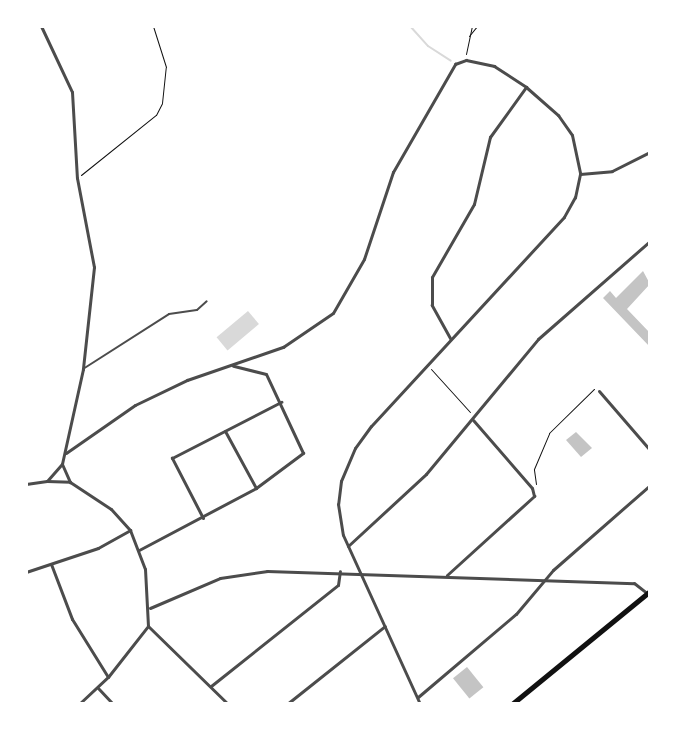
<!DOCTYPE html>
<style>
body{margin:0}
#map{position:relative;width:676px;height:730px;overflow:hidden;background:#fff;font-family:Manrope,sans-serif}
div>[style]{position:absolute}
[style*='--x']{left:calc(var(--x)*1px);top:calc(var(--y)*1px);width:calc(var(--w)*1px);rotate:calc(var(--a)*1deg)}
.water>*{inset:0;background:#d9d9d9;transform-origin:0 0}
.stream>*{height:2px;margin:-1px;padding:0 1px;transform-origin:1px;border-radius:1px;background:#d9d9d9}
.building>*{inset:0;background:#c4c4c4;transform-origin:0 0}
.path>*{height:1px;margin:-0.5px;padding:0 0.5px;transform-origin:0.5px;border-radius:0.5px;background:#111}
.service>*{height:2px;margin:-1px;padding:0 1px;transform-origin:1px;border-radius:1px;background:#4c4c4c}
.minor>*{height:3px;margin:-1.5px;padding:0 1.5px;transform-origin:1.5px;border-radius:1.5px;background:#4c4c4c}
.primary>*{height:5px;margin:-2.5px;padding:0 2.5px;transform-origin:2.5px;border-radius:2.5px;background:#111}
span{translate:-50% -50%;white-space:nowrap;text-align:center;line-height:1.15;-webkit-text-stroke:4px #fff;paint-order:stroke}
.frame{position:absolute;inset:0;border:28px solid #fff;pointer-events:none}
</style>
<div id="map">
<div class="water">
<i style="left:248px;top:311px;width:17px;height:41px;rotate:50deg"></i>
</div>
<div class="stream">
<i style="--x:410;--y:26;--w:27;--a:48"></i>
<i style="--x:428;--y:46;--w:27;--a:33"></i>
</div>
<div class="building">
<i style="clip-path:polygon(643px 271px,650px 284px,627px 309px,650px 333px,650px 347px,603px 298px,610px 291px,616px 298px)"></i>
<i style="clip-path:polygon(576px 432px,592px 448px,581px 457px,566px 440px)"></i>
<i style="left:467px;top:667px;width:26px;height:18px;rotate:51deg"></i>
</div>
<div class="path">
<i style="--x:469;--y:36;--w:13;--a:-51"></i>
<i style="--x:466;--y:54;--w:29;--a:-78"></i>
<i style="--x:81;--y:175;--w:96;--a:-38.7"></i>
<i style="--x:156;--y:115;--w:13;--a:-63"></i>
<i style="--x:162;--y:103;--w:36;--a:-84"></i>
<i style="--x:166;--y:67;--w:43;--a:-107.6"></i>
<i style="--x:431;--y:369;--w:58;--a:47.8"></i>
<i style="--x:536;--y:484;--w:15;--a:-98"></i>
<i style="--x:534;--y:469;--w:39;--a:-67"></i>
<i style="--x:549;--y:433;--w:63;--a:-44.4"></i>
</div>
<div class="service">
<i style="--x:83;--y:369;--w:102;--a:-32.6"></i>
<i style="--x:169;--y:314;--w:28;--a:-8"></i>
<i style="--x:197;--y:310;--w:13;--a:-42"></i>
</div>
<div class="minor">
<i style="--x:41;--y:26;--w:73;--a:64.8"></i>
<i style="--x:72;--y:92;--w:86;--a:86.7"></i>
<i style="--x:77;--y:178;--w:91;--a:79.2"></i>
<i style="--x:94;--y:267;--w:103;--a:96.2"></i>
<i style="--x:83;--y:369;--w:97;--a:102.5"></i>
<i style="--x:62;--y:464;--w:20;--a:66"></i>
<i style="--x:70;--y:482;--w:49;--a:33.4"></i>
<i style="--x:111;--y:509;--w:28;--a:48"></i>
<i style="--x:130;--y:530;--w:42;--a:69"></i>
<i style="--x:145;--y:569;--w:57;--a:87"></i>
<i style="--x:148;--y:626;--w:112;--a:44.3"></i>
<i style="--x:580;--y:174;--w:32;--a:-5"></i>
<i style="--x:612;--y:171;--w:42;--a:-26.6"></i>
<i style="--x:450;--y:338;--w:38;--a:-119"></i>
<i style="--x:432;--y:305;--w:28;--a:-90"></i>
<i style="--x:432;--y:277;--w:84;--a:-60.1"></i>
<i style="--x:474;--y:204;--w:69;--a:-76.6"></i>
<i style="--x:490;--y:137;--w:62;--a:-54.2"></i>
<i style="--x:599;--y:391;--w:78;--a:49.2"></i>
<i style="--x:225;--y:431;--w:65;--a:61.5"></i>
<i style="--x:66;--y:453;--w:84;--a:-34.8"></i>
<i style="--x:135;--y:405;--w:58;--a:-25.7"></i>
<i style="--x:187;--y:380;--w:102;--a:-19"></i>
<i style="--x:283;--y:347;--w:60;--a:-34.2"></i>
<i style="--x:333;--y:313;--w:62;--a:-60.1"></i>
<i style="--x:364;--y:259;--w:92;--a:-71.6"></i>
<i style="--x:393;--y:172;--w:125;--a:-60.1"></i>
<i style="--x:455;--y:64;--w:12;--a:-20"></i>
<i style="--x:466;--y:60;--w:29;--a:12"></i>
<i style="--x:494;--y:66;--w:38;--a:33"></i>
<i style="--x:526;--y:87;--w:43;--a:41.2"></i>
<i style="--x:558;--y:115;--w:24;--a:55"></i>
<i style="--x:572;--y:135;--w:40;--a:78"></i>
<i style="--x:580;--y:174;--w:24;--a:102"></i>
<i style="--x:575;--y:197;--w:23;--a:119"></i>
<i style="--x:564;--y:217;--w:284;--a:132.7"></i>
<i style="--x:371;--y:426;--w:27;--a:126"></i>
<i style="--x:355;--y:448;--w:36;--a:113"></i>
<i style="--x:341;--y:481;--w:23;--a:97"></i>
<i style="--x:338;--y:504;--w:31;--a:81"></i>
<i style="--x:343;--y:535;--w:186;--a:65.5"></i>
<i style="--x:47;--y:481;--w:23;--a:2"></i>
<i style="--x:26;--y:484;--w:21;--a:-8"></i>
<i style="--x:47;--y:481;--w:23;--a:-49"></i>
<i style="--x:203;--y:518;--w:68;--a:-117.3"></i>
<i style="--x:172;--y:458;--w:123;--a:-27.2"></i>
<i style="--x:348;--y:546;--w:106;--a:-42.7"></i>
<i style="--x:426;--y:474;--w:175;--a:-50.3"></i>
<i style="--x:538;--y:339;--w:149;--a:-41.2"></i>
<i style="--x:139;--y:550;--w:132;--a:-27.9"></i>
<i style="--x:256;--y:488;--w:59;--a:-36.7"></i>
<i style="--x:303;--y:453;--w:87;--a:-115.1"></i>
<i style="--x:266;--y:374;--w:34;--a:-166"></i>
<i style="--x:51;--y:564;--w:59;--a:69.1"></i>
<i style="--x:72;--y:619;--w:68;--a:58.2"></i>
<i style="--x:26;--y:572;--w:76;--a:-18.4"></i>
<i style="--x:98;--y:548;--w:37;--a:-29"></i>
<i style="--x:447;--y:575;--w:118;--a:-42.2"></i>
<i style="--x:534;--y:496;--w:8;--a:-104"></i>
<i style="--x:532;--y:488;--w:90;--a:-130.9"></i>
<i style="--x:150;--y:608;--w:76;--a:-23.2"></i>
<i style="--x:220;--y:578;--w:48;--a:-8.5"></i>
<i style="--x:267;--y:571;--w:367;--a:1.9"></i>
<i style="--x:634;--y:583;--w:16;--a:38"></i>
<i style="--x:211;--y:686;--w:162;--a:-38.5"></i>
<i style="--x:338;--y:585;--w:14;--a:-82"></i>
<i style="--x:98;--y:688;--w:22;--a:47"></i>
<i style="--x:418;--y:697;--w:128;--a:-40.3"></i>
<i style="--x:516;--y:614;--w:57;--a:-49.9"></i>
<i style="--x:553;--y:570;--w:129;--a:-41.2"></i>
<i style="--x:79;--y:704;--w:40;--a:-43"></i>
<i style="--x:108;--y:677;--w:65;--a:-51.9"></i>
<i style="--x:287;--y:704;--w:125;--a:-38.5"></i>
</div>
<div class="primary">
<i style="--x:512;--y:704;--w:178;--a:-39.3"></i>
</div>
<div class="frame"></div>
</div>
